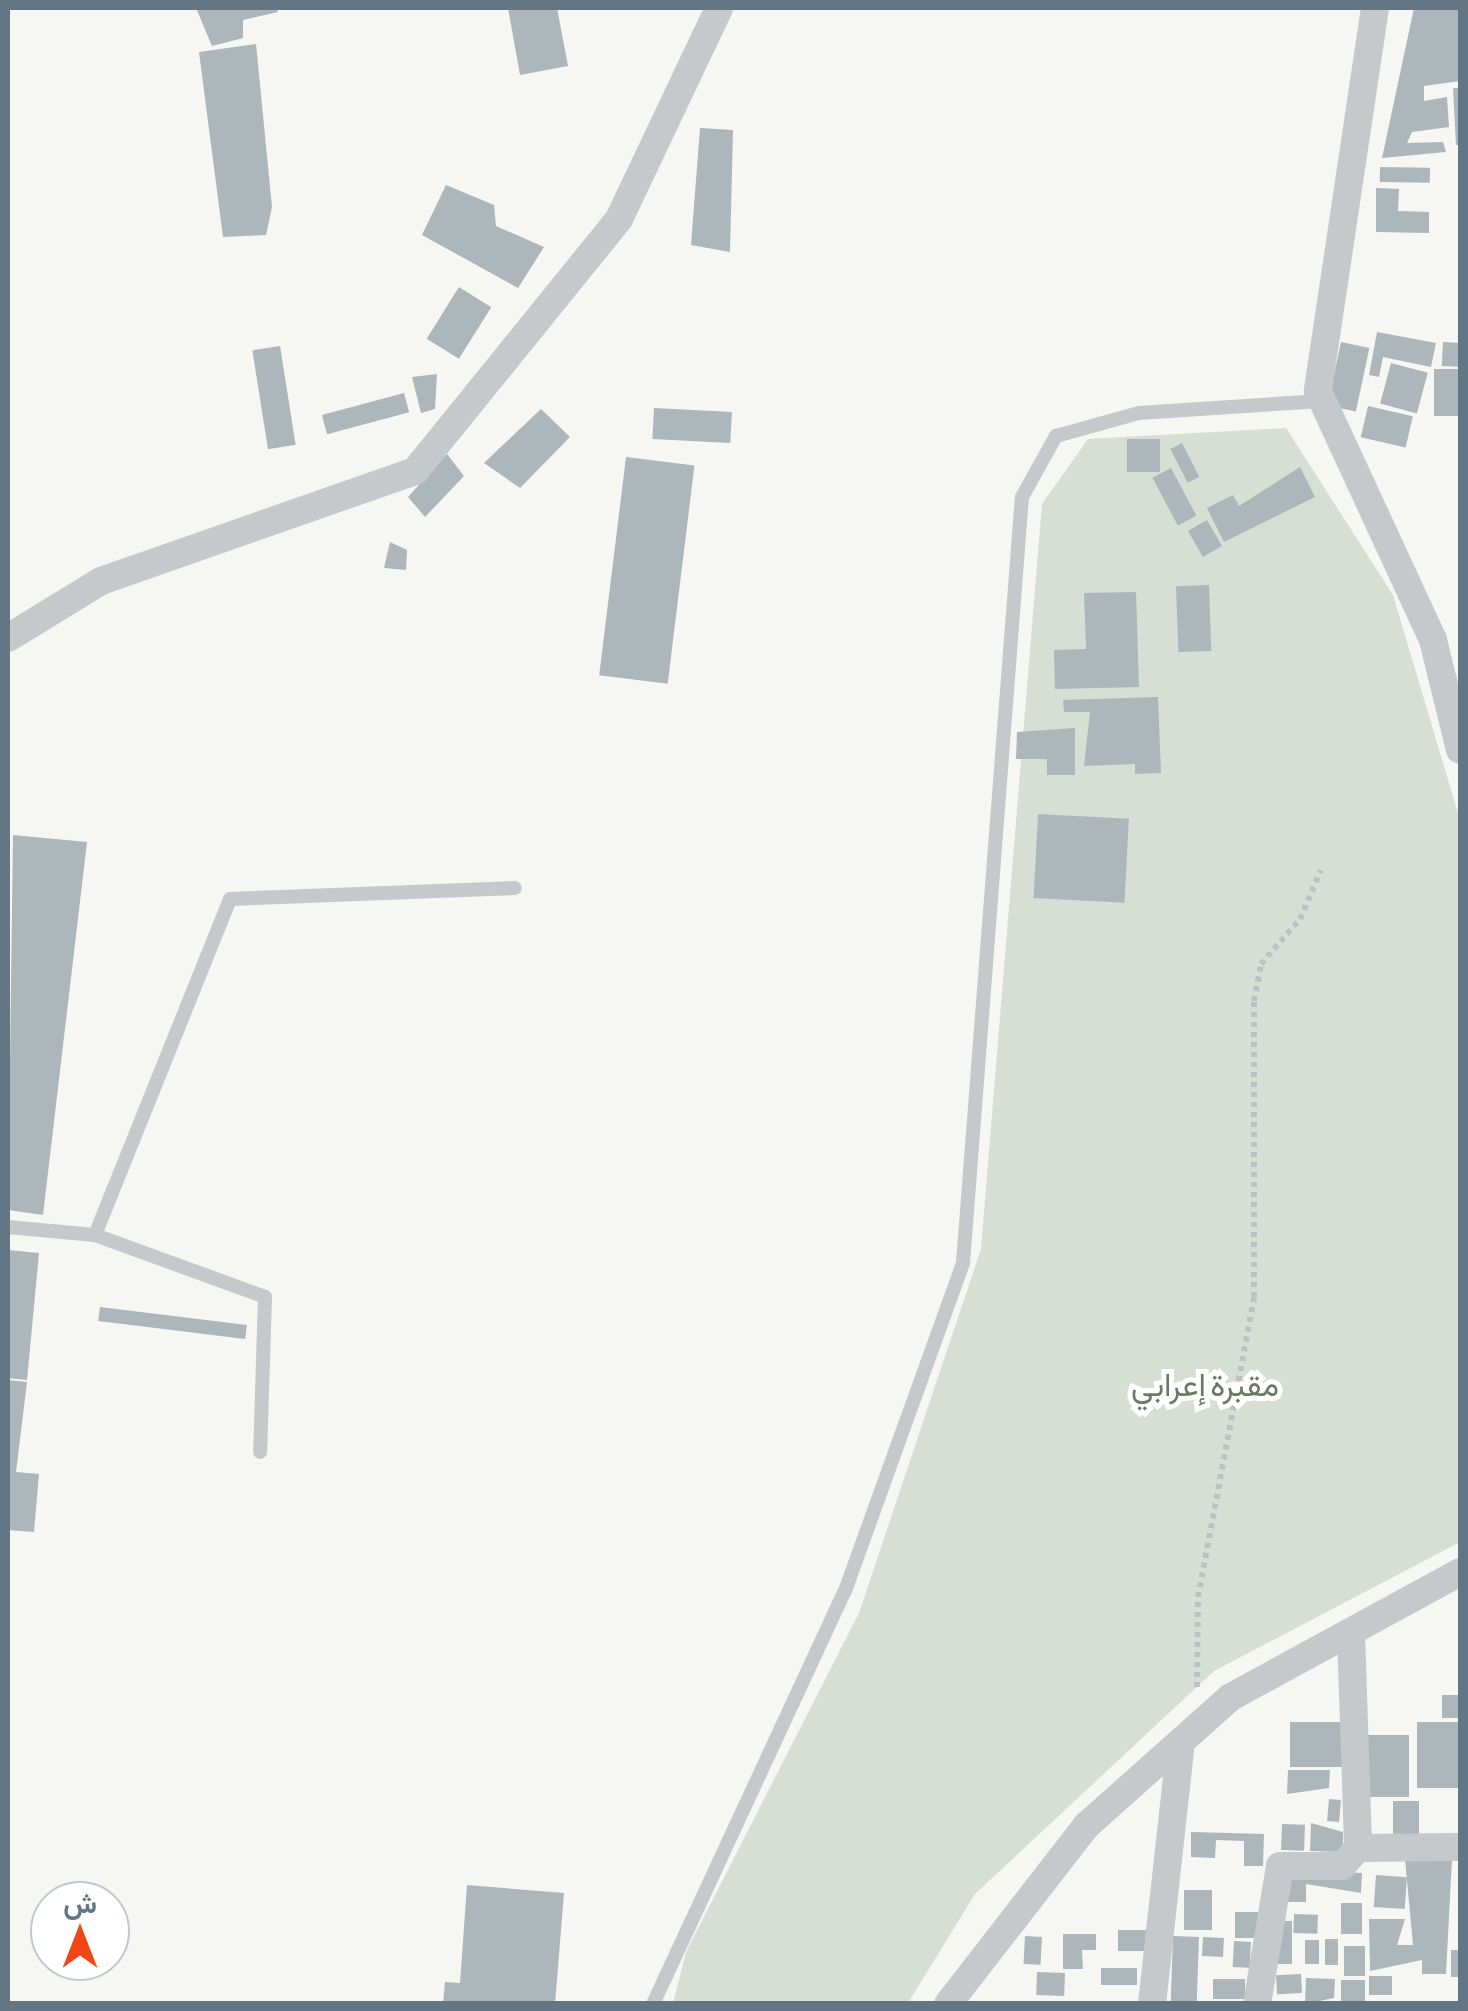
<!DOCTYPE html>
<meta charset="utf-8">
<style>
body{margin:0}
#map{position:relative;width:1468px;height:2011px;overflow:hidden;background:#f6f6f2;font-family:"Asap Condensed",Vazirmatn,sans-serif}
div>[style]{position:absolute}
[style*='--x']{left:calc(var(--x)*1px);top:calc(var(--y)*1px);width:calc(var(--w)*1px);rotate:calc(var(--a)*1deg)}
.green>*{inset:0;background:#d7ded3}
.building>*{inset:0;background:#adb6bb;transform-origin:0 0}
.path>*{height:6px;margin-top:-3px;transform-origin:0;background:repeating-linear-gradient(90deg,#bec1c3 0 5px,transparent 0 10px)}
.service>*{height:14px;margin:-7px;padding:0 7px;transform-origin:7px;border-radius:7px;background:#c5c9cc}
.minor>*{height:28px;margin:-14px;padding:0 14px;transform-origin:14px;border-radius:14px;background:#c5c9cc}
span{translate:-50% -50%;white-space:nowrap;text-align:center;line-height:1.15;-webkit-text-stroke:10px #fff;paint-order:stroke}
.park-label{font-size:32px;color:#677c62}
.frame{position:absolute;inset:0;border:10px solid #627686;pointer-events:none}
.north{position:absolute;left:30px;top:1881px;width:100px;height:100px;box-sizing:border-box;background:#fff;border:2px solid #c0c8cf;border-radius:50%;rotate:0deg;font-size:28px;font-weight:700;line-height:40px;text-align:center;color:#627686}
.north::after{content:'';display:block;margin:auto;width:35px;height:45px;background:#f14717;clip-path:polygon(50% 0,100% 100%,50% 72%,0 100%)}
</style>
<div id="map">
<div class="green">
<i style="clip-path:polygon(1286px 428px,1393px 595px,1460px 820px,1460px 1542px,1214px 1671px,975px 1894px,908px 2003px,673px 2004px,686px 1952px,859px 1613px,981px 1249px,1042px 504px,1088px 439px)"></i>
</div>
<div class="building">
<i style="clip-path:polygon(196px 8px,277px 8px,278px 12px,243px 20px,243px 38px,212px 46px)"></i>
<i style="clip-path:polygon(508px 8px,557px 8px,568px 66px,520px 75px)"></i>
<i style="clip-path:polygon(1414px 8px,1460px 10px,1460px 81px,1424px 86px,1424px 101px,1447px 97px,1449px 127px,1412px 132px,1407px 143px,1443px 142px,1446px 152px,1382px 158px)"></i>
<i style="clip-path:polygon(256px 44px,272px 207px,266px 235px,223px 237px,199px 52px)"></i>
<i style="clip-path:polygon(1453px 88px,1460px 88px,1460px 145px,1456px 145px)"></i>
<i style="clip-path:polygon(700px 128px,733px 130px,730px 252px,691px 245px)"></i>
<i style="left:1380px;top:167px;width:50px;height:15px;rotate:1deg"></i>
<i style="clip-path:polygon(446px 185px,494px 205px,496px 226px,544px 247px,518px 288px,422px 235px)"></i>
<i style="clip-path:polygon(1376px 188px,1399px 189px,1398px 211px,1429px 212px,1429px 233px,1376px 232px)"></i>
<i style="left:459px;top:287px;width:38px;height:61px;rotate:32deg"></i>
<i style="clip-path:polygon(1377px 332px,1436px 343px,1431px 367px,1383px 357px,1379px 377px,1369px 375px)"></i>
<i style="left:1341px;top:342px;width:29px;height:65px;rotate:12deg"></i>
<i style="left:1443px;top:342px;width:17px;height:24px;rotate:3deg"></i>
<i style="left:280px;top:346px;width:100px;height:28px;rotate:81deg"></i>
<i style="left:1391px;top:363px;width:38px;height:42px;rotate:15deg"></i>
<i style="left:1460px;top:369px;width:47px;height:26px;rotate:90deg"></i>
<i style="clip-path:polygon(437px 374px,435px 409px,421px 413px,412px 377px)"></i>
<i style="left:404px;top:393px;width:20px;height:85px;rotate:75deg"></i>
<i style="left:1368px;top:406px;width:46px;height:32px;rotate:13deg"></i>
<i style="left:654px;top:408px;width:78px;height:31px;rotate:3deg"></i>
<i style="clip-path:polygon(541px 409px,570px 437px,520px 488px,484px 463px)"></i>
<i style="left:1160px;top:439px;width:33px;height:33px;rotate:90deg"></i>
<i style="left:1182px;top:443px;width:38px;height:13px;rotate:63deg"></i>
<i style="clip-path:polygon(447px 454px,464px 476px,425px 517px,408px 497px)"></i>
<i style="left:626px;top:457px;width:69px;height:220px;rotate:7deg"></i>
<i style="clip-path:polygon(1300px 467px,1315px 497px,1224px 542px,1207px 508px,1233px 495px,1239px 506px)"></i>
<i style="left:1171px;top:468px;width:54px;height:21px;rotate:62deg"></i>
<i style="left:1207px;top:520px;width:30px;height:22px;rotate:60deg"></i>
<i style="clip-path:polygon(390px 542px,407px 550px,406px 570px,384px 568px)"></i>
<i style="left:1209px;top:585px;width:66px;height:33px;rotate:88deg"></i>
<i style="clip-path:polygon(1136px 592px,1139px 687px,1055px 689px,1054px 650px,1086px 649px,1084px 593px)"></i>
<i style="clip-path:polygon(1158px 697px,1161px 773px,1135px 774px,1135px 764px,1084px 766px,1090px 712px,1064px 712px,1063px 700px)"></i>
<i style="clip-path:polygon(1075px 728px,1075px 775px,1047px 775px,1047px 759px,1016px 759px,1017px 732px)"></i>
<i style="left:1038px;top:814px;width:91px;height:84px;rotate:3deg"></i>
<i style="clip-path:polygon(13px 835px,87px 842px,43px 1215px,8px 1210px)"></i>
<i style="clip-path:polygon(8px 1250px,39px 1253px,27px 1380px,8px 1378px)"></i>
<i style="left:100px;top:1307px;width:148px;height:14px;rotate:7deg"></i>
<i style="clip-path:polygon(8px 1380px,27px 1382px,16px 1472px,39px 1474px,34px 1532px,8px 1530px)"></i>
<i style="left:1442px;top:1695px;width:18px;height:23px"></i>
<i style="left:1290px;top:1722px;width:57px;height:45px"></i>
<i style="left:1460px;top:1722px;width:66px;height:43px;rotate:90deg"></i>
<i style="left:1362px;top:1735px;width:47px;height:62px"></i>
<i style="clip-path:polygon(1288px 1770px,1330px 1770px,1329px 1788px,1287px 1794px)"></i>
<i style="left:1329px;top:1799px;width:12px;height:22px;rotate:5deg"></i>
<i style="left:1393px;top:1801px;width:26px;height:43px"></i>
<i style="clip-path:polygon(1311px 1823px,1343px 1832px,1343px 1852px,1310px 1851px)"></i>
<i style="left:1282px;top:1824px;width:23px;height:26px;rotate:2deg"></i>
<i style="clip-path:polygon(1191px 1832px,1264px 1834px,1263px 1866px,1244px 1866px,1244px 1841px,1216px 1840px,1215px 1858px,1191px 1857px)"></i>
<i style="clip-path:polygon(1405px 1859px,1452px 1859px,1446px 1974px,1422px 1974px,1422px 1960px,1370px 1971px,1369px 1919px,1405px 1919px,1397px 1945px,1413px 1945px)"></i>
<i style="clip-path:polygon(1282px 1871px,1362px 1873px,1361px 1893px,1306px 1884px,1306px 1902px,1282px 1902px)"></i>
<i style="left:1376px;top:1875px;width:31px;height:32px;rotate:4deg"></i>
<i style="clip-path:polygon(467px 1885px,564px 1893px,555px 2004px,443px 2004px,445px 1982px,460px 1983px)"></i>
<i style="left:1184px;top:1890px;width:28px;height:40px"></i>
<i style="left:1341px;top:1903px;width:21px;height:31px"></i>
<i style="left:1235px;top:1912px;width:23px;height:26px"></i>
<i style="left:1294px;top:1914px;width:24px;height:19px;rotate:2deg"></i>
<i style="left:1273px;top:1921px;width:19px;height:43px"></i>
<i style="left:1118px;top:1930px;width:28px;height:21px"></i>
<i style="clip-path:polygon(1063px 1934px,1096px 1934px,1096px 1950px,1082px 1950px,1083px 1969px,1063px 1969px)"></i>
<i style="left:1025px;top:1936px;width:17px;height:28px;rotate:3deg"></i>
<i style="left:1173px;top:1936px;width:26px;height:65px;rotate:2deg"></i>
<i style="left:1203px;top:1937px;width:21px;height:19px;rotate:3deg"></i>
<i style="left:1325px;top:1939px;width:13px;height:26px"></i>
<i style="left:1305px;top:1940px;width:14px;height:24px"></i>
<i style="left:1234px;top:1941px;width:17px;height:26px;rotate:3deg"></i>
<i style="left:1344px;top:1946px;width:21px;height:30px"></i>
<i style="left:1451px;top:1950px;width:9px;height:27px"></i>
<i style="left:1101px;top:1968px;width:36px;height:17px"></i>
<i style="left:1037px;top:1972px;width:28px;height:23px;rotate:2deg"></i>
<i style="left:1301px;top:1974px;width:19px;height:25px;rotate:87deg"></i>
<i style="left:1392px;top:1976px;width:19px;height:23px;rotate:90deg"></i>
<i style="clip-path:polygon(1306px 1978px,1335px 1979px,1334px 1998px,1305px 2004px)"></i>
<i style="left:1213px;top:1979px;width:32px;height:20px"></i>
<i style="left:1341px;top:1980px;width:24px;height:24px"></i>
</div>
<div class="path">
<i style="--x:1197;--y:1687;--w:90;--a:-89.4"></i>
<i style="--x:1198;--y:1597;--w:305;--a:-79.4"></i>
<i style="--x:1254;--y:1297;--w:296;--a:-90"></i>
<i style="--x:1254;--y:1001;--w:38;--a:-79"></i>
<i style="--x:1261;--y:964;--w:60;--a:-49.1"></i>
<i style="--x:1300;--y:919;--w:53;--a:-66.8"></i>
</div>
<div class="service">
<i style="--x:8;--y:1227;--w:87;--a:5.3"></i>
<i style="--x:95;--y:1235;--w:362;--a:-68.1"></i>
<i style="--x:230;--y:899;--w:285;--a:-2.2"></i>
<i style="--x:95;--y:1235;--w:181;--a:20"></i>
<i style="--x:265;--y:1297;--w:155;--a:91.8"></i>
<i style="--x:653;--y:2004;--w:455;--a:-65.1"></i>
<i style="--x:845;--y:1591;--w:349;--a:-70.2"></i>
<i style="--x:963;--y:1263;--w:768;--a:-85.6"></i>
<i style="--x:1022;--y:497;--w:70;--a:-60.9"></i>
<i style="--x:1056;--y:436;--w:86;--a:-15.5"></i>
<i style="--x:1139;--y:413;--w:182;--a:-3.8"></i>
</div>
<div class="minor">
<i style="--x:1375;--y:8;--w:387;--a:98.5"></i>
<i style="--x:1318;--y:391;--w:274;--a:65.2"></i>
<i style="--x:1433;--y:640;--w:113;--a:76.2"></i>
<i style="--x:8;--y:638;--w:109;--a:-31.5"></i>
<i style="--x:101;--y:581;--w:333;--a:-19.3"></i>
<i style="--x:415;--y:471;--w:324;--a:-51"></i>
<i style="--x:619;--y:219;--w:233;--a:-64.6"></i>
<i style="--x:1351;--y:1633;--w:215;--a:88.1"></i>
<i style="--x:948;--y:2004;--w:225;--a:-52.2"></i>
<i style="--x:1086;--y:1826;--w:194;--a:-41.7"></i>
<i style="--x:1231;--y:1697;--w:261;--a:-28.6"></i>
<i style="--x:1152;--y:2004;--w:264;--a:-83.7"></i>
<i style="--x:1257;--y:2004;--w:140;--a:-80.5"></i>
<i style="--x:1280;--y:1866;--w:62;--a:0"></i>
<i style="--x:1342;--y:1866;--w:24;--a:-48"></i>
<i style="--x:1358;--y:1848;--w:102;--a:-0.6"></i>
</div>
<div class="park-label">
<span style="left:1205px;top:1385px">مقبرة إعرابي</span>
</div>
<div class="frame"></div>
<div class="north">ش</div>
</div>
